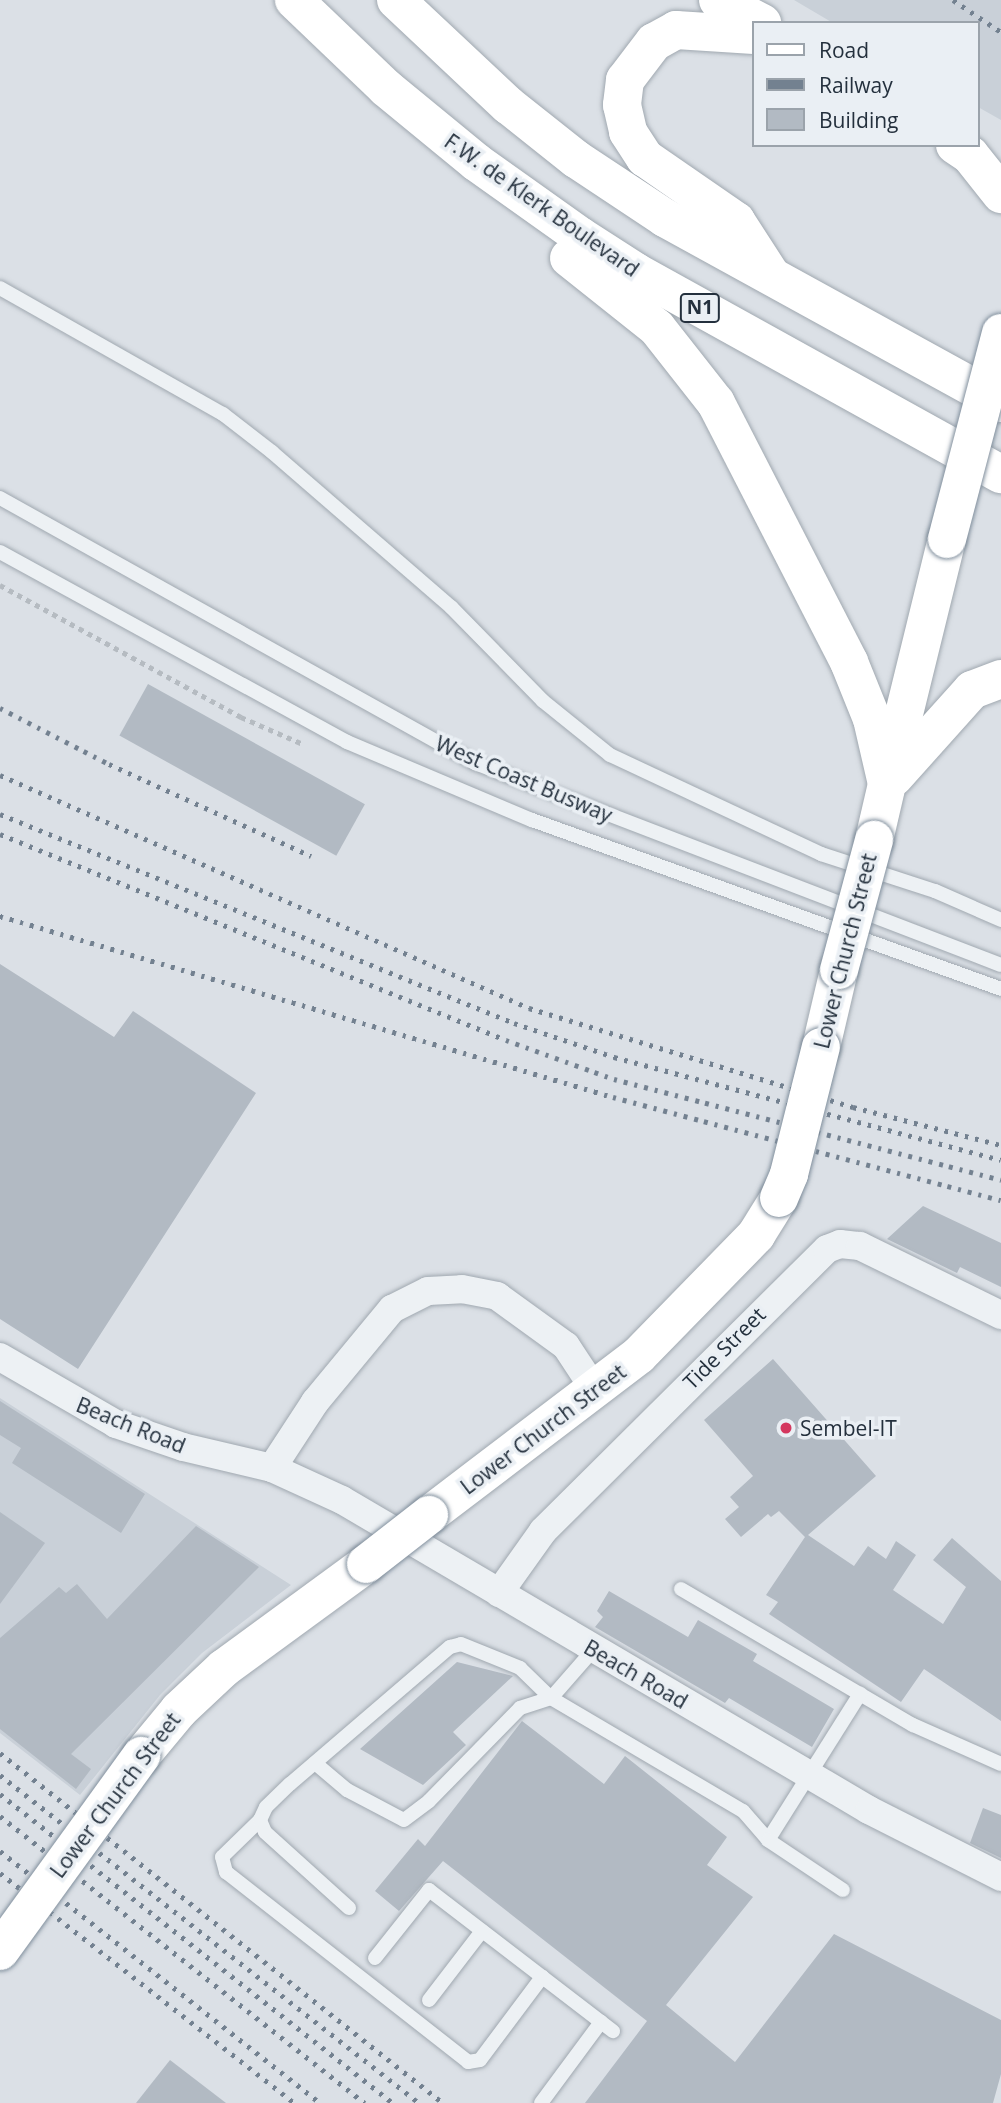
<!DOCTYPE html>
<style>
body{margin:0}
#map{position:relative;width:1001px;height:2103px;overflow:hidden;background:#dbe0e6;font-family:"Open Sans",sans-serif}
div>[style]{position:absolute}
[style*='--x']{left:calc(var(--x)*1px);top:calc(var(--y)*1px);width:calc(var(--w)*1px);rotate:calc(var(--a)*1deg)}
.built>*{inset:0;background:#c9d0d8}
.building>*{inset:0;background:#b2bac3;transform-origin:0 0}
.path>*{height:4.5px;margin-top:-2.25px;transform-origin:0;background:repeating-linear-gradient(90deg,#b5bbc1 0 5px,transparent 0 10px)}
.roads{filter:drop-shadow(0 0 2px #a0a8b0) drop-shadow(0 0 2px #a0a8b0)}
.service>*{height:14px;margin:-7px;padding:0 7px;transform-origin:7px;border-radius:7px;background:#edf1f4}
.minor>*{height:28px;margin:-14px;padding:0 14px;transform-origin:14px;border-radius:14px;background:#edf1f4}
.secondary>*{height:38px;margin:-19px;padding:0 19px;transform-origin:19px;border-radius:19px;background:#fff}
.motorway>*{height:38px;margin:-19px;padding:0 19px;transform-origin:19px;border-radius:19px;background:#fff}
.rail>*{height:5px;margin-top:-2.5px;transform-origin:0;background:repeating-linear-gradient(90deg,#738190 0 3.5px,transparent 0 10.5px)}
.bridges{filter:drop-shadow(0 0 2px #818f9d) drop-shadow(0 0 2px #818f9d)}
.secondary-bridge>*{height:38px;margin:-19px;padding:0 19px;transform-origin:19px;border-radius:19px;background:#fff}
.motorway-bridge>*{height:38px;margin:-19px;padding:0 19px;transform-origin:19px;border-radius:19px;background:#fff}
.dots>*{width:19px;height:19px;translate:-50% -50%;box-sizing:border-box;border:4px solid #eaeff4;border-radius:50%}
span{translate:-50% -50%;white-space:nowrap;text-align:center;line-height:1.15;-webkit-text-stroke:7px #eaeff4;paint-order:stroke}
.shield-label span{padding:2px 5px;background:#eaeff4;border:2px solid;border-radius:5px;-webkit-text-stroke-width:0}
.shield-label{font-size:19px;color:#24303d;font-weight:700}
.street-label{font-size:21px;color:#24303d}
.poi-label{font-size:21px;color:#24303d}
.left{translate:0 -50%;text-align:left}
.legend{position:absolute;left:752px;top:21px;width:228px;height:126px;box-sizing:border-box;background:#eaeff4;border:2px solid #9ba3ab;margin:0;padding:9px 12px;list-style:none;font-size:21px;color:#24303d}
.legend li{display:flex;align-items:center;gap:14px;height:35px}
.legend b{width:35px;border:2px solid #9ba3ab}
</style>
<div id="map">
<div class="built">
<i style="clip-path:polygon(794px 0,1001px 0,1001px 120px,978px 107px,978px 23px,833px 23px)"></i>
<i style="clip-path:polygon(0 1398px,291px 1585px,202px 1653px,160px 1695px,80px 1795px,0 1733px)"></i>
</div>
<div class="building">
<i style="left:148px;top:684px;width:248px;height:59px;rotate:29deg"></i>
<i style="clip-path:polygon(0 964px,114px 1037px,133px 1011px,256px 1093px,78px 1369px,0 1319px)"></i>
<i style="clip-path:polygon(923px 1206px,1001px 1243px,1001px 1287px,960px 1267px,957px 1273px,887px 1239px)"></i>
<i style="clip-path:polygon(773px 1359px,876px 1476px,808px 1535px,854px 1566px,868px 1546px,886px 1559px,896px 1541px,916px 1555px,893px 1590px,943px 1624px,966px 1587px,933px 1560px,952px 1538px,1001px 1581px,1001px 1721px,924px 1669px,901px 1702px,769px 1614px,778px 1602px,766px 1595px,805px 1537px,779px 1511px,771px 1517px,768px 1514px,741px 1537px,725px 1519px,739px 1507px,730px 1497px,753px 1476px,704px 1420px)"></i>
<i style="clip-path:polygon(0 1401px,145px 1494px,121px 1533px,12px 1463px,21px 1448px,0 1435px)"></i>
<i style="clip-path:polygon(0 1512px,45px 1543px,0 1604px)"></i>
<i style="clip-path:polygon(196px 1526px,259px 1567px,71px 1754px,91px 1769px,76px 1789px,0 1729px,0 1638px,59px 1587px,66px 1593px,77px 1584px,107px 1619px)"></i>
<i style="clip-path:polygon(609px 1591px,688px 1637px,698px 1620px,757px 1654px,753px 1661px,834px 1709px,812px 1747px,729px 1698px,725px 1703px,595px 1627px,603px 1617px,597px 1611px)"></i>
<i style="clip-path:polygon(457px 1662px,513px 1676px,453px 1732px,466px 1745px,423px 1785px,360px 1749px)"></i>
<i style="clip-path:polygon(522px 1721px,604px 1784px,625px 1756px,727px 1837px,707px 1865px,753px 1897px,666px 2005px,735px 2062px,834px 1934px,1001px 2020px,1001px 2074px,993px 2103px,585px 2103px,647px 2021px,443px 1861px,399px 1911px,375px 1891px,418px 1839px,425px 1846px)"></i>
<i style="clip-path:polygon(983px 1808px,1001px 1815px,1001px 1858px,970px 1843px)"></i>
<i style="clip-path:polygon(170px 2060px,226px 2103px,136px 2103px)"></i>
</div>
<div class="path">
<i style="--x:0;--y:585;--w:275;--a:28.7"></i>
<i style="--x:241;--y:717;--w:68;--a:23.5"></i>
</div>
<div class="roads">
<div class="service">
<i style="--x:0;--y:288;--w:256;--a:29.5"></i>
<i style="--x:223;--y:414;--w:62;--a:37.8"></i>
<i style="--x:272;--y:452;--w:237;--a:40.9"></i>
<i style="--x:451;--y:607;--w:132;--a:45.6"></i>
<i style="--x:543;--y:701;--w:86;--a:38.9"></i>
<i style="--x:610;--y:755;--w:233;--a:25.1"></i>
<i style="--x:821;--y:854;--w:120;--a:18"></i>
<i style="--x:935;--y:891;--w:72;--a:23.7"></i>
<i style="--x:0;--y:498;--w:544;--a:29.16"></i>
<i style="--x:475;--y:763;--w:563;--a:21.01"></i>
<i style="--x:0;--y:552;--w:396;--a:28.7"></i>
<i style="--x:347;--y:742;--w:201;--a:22.9"></i>
<i style="--x:532;--y:820;--w:499;--a:19.8"></i>
<i style="--x:681;--y:1589;--w:269;--a:30.4"></i>
<i style="--x:913;--y:1725;--w:96;--a:23.9"></i>
<i style="--x:315;--y:1763;--w:42;--a:40.2"></i>
<i style="--x:347;--y:1790;--w:64;--a:27.8"></i>
<i style="--x:404;--y:1820;--w:31;--a:-37"></i>
<i style="--x:429;--y:1801;--w:130;--a:-45.6"></i>
<i style="--x:520;--y:1708;--w:33;--a:-18"></i>
<i style="--x:551;--y:1698;--w:65;--a:-48.7"></i>
<i style="--x:260;--y:1820;--w:53;--a:135.8"></i>
<i style="--x:222;--y:1857;--w:16;--a:75"></i>
<i style="--x:226;--y:1872;--w:308;--a:38.1"></i>
<i style="--x:468;--y:2062;--w:12;--a:-9"></i>
<i style="--x:480;--y:2060;--w:104;--a:-53.2"></i>
<i style="--x:768;--y:1840;--w:173;--a:-57.8"></i>
<i style="--x:349;--y:1908;--w:113;--a:-137.9"></i>
<i style="--x:265;--y:1832;--w:13;--a:-113"></i>
<i style="--x:260;--y:1820;--w:14;--a:-65"></i>
<i style="--x:266;--y:1807;--w:33;--a:-44"></i>
<i style="--x:290;--y:1784;--w:211;--a:-40.6"></i>
<i style="--x:450;--y:1647;--w:11;--a:-15"></i>
<i style="--x:461;--y:1644;--w:64;--a:22.1"></i>
<i style="--x:520;--y:1668;--w:43;--a:44.1"></i>
<i style="--x:551;--y:1698;--w:223;--a:30.5"></i>
<i style="--x:743;--y:1811;--w:38;--a:49"></i>
<i style="--x:768;--y:1840;--w:90;--a:33.7"></i>
<i style="--x:375;--y:1958;--w:87;--a:-51.5"></i>
<i style="--x:429;--y:1890;--w:232;--a:37.5"></i>
<i style="--x:429;--y:2000;--w:87;--a:-52.5"></i>
<i style="--x:541;--y:2103;--w:101;--a:-53.5"></i>
</div>
<div class="minor">
<i style="--x:0;--y:1357;--w:134;--a:30"></i>
<i style="--x:116;--y:1424;--w:71;--a:18.9"></i>
<i style="--x:183;--y:1447;--w:91;--a:13.3"></i>
<i style="--x:272;--y:1468;--w:77;--a:24.6"></i>
<i style="--x:342;--y:1500;--w:611;--a:30.47"></i>
<i style="--x:869;--y:1810;--w:148;--a:26.9"></i>
<i style="--x:272;--y:1468;--w:79;--a:-56.9"></i>
<i style="--x:315;--y:1402;--w:121;--a:-50.4"></i>
<i style="--x:392;--y:1309;--w:40;--a:-26.6"></i>
<i style="--x:428;--y:1291;--w:34;--a:-3"></i>
<i style="--x:462;--y:1289;--w:36;--a:11"></i>
<i style="--x:497;--y:1296;--w:85;--a:35.9"></i>
<i style="--x:566;--y:1346;--w:53;--a:56.6"></i>
<i style="--x:499;--y:1593;--w:76;--a:-54.6"></i>
<i style="--x:543;--y:1531;--w:400;--a:-44.8"></i>
<i style="--x:827;--y:1249;--w:14;--a:-21"></i>
<i style="--x:840;--y:1244;--w:20;--a:6"></i>
<i style="--x:860;--y:1246;--w:157;--a:26.1"></i>
</div>
<div class="secondary">
<i style="--x:874;--y:840;--w:57;--a:-76.9"></i>
<i style="--x:821;--y:1047;--w:79;--a:-76.8"></i>
<i style="--x:429;--y:1515;--w:264;--a:-37.3"></i>
<i style="--x:639;--y:1355;--w:168;--a:-45.7"></i>
<i style="--x:756;--y:1235;--w:44;--a:-58.1"></i>
<i style="--x:141;--y:1756;--w:60;--a:-50.4"></i>
<i style="--x:179;--y:1710;--w:62;--a:-43"></i>
<i style="--x:224;--y:1668;--w:176;--a:-36.2"></i>
</div>
<div class="motorway">
<i style="--x:294;--y:0;--w:127;--a:43.7"></i>
<i style="--x:386;--y:88;--w:117;--a:39.4"></i>
<i style="--x:476;--y:162;--w:128;--a:35.4"></i>
<i style="--x:580;--y:236;--w:67;--a:32.7"></i>
<i style="--x:636;--y:272;--w:417;--a:29"></i>
<i style="--x:396;--y:0;--w:154;--a:43.2"></i>
<i style="--x:508;--y:105;--w:87;--a:38.5"></i>
<i style="--x:576;--y:159;--w:107;--a:33.5"></i>
<i style="--x:665;--y:218;--w:384;--a:28.8"></i>
<i style="--x:718;--y:0;--w:50;--a:27.6"></i>
<i style="--x:754;--y:35;--w:78;--a:-176.3"></i>
<i style="--x:676;--y:30;--w:25;--a:151"></i>
<i style="--x:654;--y:42;--w:48;--a:127.3"></i>
<i style="--x:625;--y:80;--w:25;--a:97"></i>
<i style="--x:622;--y:105;--w:28;--a:77"></i>
<i style="--x:628;--y:132;--w:31;--a:57"></i>
<i style="--x:645;--y:158;--w:111;--a:34.7"></i>
<i style="--x:736;--y:221;--w:61;--a:57.1"></i>
<i style="--x:955;--y:145;--w:18;--a:34"></i>
<i style="--x:970;--y:155;--w:50;--a:51.5"></i>
<i style="--x:569;--y:258;--w:112;--a:38.5"></i>
<i style="--x:657;--y:328;--w:95;--a:51.8"></i>
<i style="--x:716;--y:403;--w:291;--a:62.8"></i>
<i style="--x:849;--y:662;--w:61;--a:68"></i>
<i style="--x:872;--y:719;--w:67;--a:77"></i>
<i style="--x:894;--y:777;--w:117;--a:-48.1"></i>
<i style="--x:972;--y:690;--w:31;--a:-21"></i>
<i style="--x:888;--y:779;--w:247;--a:-76.2"></i>
</div>
</div>
<div class="rail">
<i style="--x:953;--y:0;--w:58;--a:33.7"></i>
<i style="--x:0;--y:708;--w:123;--a:27.2"></i>
<i style="--x:109;--y:764;--w:222;--a:24.5"></i>
<i style="--x:0;--y:775;--w:578;--a:23.77"></i>
<i style="--x:529;--y:1008;--w:339;--a:17"></i>
<i style="--x:853;--y:1107;--w:153;--a:14.4"></i>
<i style="--x:0;--y:814;--w:555;--a:22.13"></i>
<i style="--x:514;--y:1023;--w:106;--a:18.8"></i>
<i style="--x:614;--y:1057;--w:400;--a:14.9"></i>
<i style="--x:0;--y:834;--w:546;--a:22.15"></i>
<i style="--x:506;--y:1040;--w:115;--a:19.9"></i>
<i style="--x:614;--y:1079;--w:400;--a:14.6"></i>
<i style="--x:0;--y:916;--w:639;--a:16.45"></i>
<i style="--x:613;--y:1097;--w:401;--a:14.9"></i>
<i style="--x:0;--y:1753;--w:565;--a:38.31"></i>
<i style="--x:0;--y:1775;--w:532;--a:38.05"></i>
<i style="--x:0;--y:1794;--w:499;--a:38.2"></i>
<i style="--x:0;--y:1816;--w:464;--a:38.2"></i>
<i style="--x:0;--y:1851;--w:407;--a:38.2"></i>
<i style="--x:0;--y:1873;--w:373;--a:38"></i>
</div>
<div class="bridges">
<div class="secondary-bridge">
<i style="--x:839;--y:970;--w:135;--a:-74.9"></i>
<i style="--x:779;--y:1198;--w:26;--a:-67"></i>
<i style="--x:789;--y:1174;--w:131;--a:-75.9"></i>
<i style="--x:366;--y:1564;--w:80;--a:-37.9"></i>
<i style="--x:0;--y:1951;--w:241;--a:-54.1"></i>
</div>
<div class="motorway-bridge">
<i style="--x:947;--y:539;--w:213;--a:-75.3"></i>
</div>
</div>
<div class="dots">
<i style="left:786px;top:1428px;background:#d4375f"></i>
</div>
<div class="shield-label">
<span style="left:700px;top:308px">N1</span>
</div>
<div class="street-label">
<span style="left:542px;top:205px;rotate:35deg">F.W. de Klerk Boulevard</span>
<span style="left:524px;top:779px;rotate:23deg">West Coast Busway</span>
<span style="left:845px;top:951px;rotate:-76deg">Lower Church Street</span>
<span style="left:724px;top:1348px;rotate:-45deg">Tide Street</span>
<span style="left:131px;top:1425px;rotate:22deg">Beach Road</span>
<span style="left:543px;top:1429px;rotate:-37deg">Lower Church Street</span>
<span style="left:636px;top:1674px;rotate:30deg">Beach Road</span>
<span style="left:115px;top:1795px;rotate:-53deg">Lower Church Street</span>
</div>
<div class="poi-label">
<span class="left" style="left:800px;top:1428px">Sembel-IT</span>
</div>
<ul class="legend">
<li><b style="height:9px;background:#fff"></b>Road</li>
<li><b style="height:9px;background:#738190"></b>Railway</li>
<li><b style="height:19px;background:#b2bac3"></b>Building</li>
</ul>
</div>
